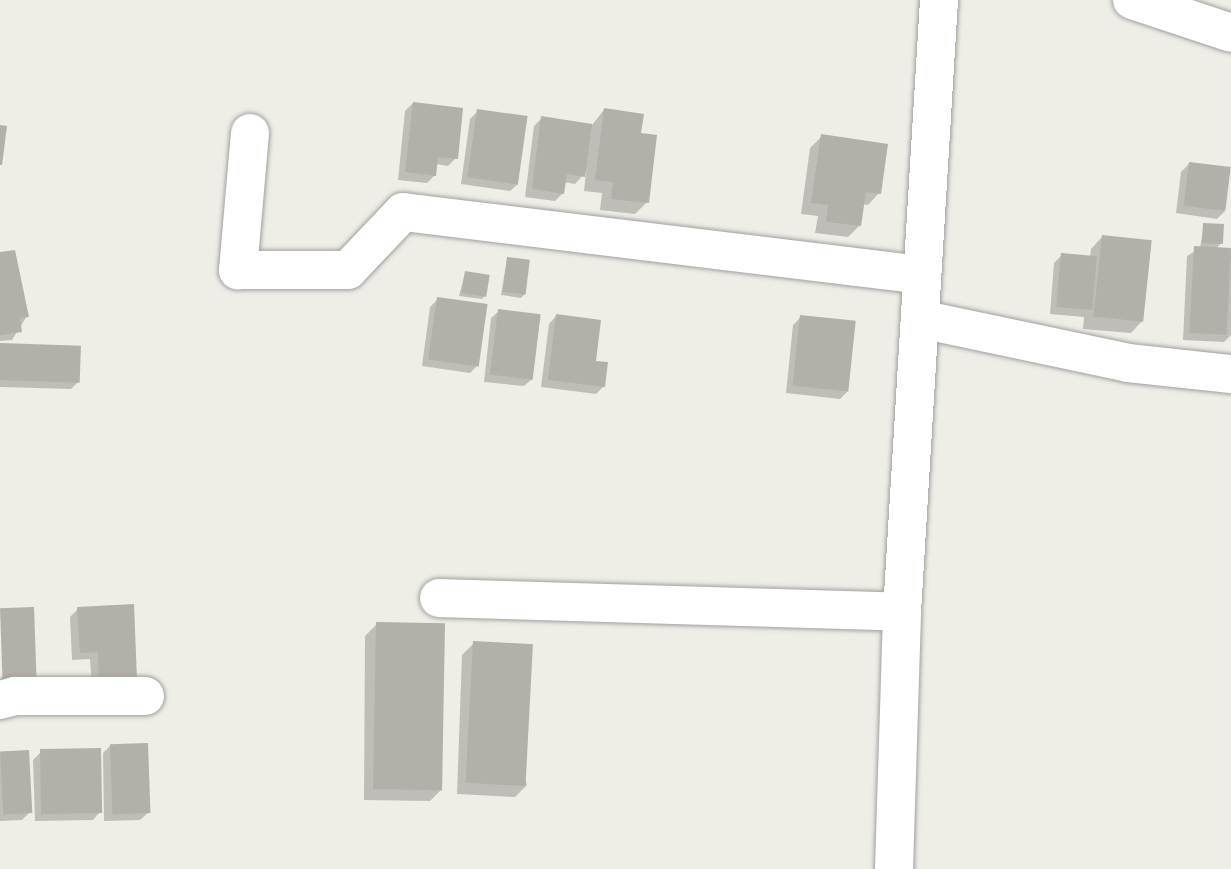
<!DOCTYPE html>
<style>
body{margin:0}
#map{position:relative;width:1231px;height:869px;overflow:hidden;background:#eeede6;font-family:Overpass,sans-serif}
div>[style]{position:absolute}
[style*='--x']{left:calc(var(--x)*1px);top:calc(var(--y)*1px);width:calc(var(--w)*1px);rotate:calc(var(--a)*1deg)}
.shadow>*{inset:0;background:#0003}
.building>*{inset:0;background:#b3afa9;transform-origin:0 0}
.roads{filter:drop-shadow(0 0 2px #a0a0a0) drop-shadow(0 0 2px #a0a0a0)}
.minor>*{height:38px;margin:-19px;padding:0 19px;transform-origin:19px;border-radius:19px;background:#fff}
span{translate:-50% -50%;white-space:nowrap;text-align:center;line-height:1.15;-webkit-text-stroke:5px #fff;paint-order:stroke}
</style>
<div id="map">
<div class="shadow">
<i style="clip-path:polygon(413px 103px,456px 158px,448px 166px,436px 164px,435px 175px,427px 183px,398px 180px,405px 111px)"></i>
<i style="clip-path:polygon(604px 110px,639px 135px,647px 202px,635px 214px,600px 210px,602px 193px,584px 191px,586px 172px,575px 184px,564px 182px,563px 193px,555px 201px,525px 197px,534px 126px,542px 118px,592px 125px)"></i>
<i style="clip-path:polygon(478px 111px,518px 184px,510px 191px,461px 184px,470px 119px)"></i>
<i style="clip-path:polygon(822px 136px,879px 193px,868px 205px,862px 204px,859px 226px,848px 237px,815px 233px,818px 216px,801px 214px,810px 148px)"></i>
<i style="clip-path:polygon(1189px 164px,1225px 211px,1217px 219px,1176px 213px,1181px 172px)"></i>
<i style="clip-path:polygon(1204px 225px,1221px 243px,1216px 249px,1231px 250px,1231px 335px,1224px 342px,1183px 340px,1187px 256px,1200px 248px)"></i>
<i style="clip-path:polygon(1102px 237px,1142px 321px,1131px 333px,1083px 329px,1084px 317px,1050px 314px,1054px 263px,1062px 255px,1090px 257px,1091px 249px)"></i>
<i style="clip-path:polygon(0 254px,27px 316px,12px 340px,0 341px)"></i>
<i style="clip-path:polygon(507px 259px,525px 294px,521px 298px,501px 295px)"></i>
<i style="clip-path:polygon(465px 273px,485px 296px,482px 299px,459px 296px)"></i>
<i style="clip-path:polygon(438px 299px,478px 365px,470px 373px,422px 366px,430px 307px)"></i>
<i style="clip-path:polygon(499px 311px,532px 379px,524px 386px,484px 382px,491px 318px)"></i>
<i style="clip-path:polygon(556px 316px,594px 363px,604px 386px,596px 394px,541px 387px,549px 324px)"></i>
<i style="clip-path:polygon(801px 317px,848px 391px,840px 399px,786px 393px,793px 325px)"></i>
<i style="clip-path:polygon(0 345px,79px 381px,71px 389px,0 387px)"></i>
<i style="clip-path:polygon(78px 609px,135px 679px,92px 689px,90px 659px,72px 660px,70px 617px)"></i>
<i style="clip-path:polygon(377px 624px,442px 789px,430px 801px,364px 800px,365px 636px)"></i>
<i style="clip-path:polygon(474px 643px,527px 785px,515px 797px,457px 794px,462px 655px)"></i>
<i style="clip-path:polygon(111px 745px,148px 813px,140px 820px,104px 821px,103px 753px)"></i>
<i style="clip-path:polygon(41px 752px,100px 812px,93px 820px,35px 821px,33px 760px)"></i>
<i style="clip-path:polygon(0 753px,30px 812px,22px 820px,0 821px)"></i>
</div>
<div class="building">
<i style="clip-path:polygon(413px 102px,463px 108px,458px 159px,438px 157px,436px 176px,405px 172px)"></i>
<i style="clip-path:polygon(604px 108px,644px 114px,641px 133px,657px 135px,649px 203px,611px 199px,613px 182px,595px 180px)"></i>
<i style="left:477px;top:109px;width:51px;height:69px;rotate:8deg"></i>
<i style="clip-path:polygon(541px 116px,592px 124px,585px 177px,567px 174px,564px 194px,532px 189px)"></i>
<i style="clip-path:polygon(0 125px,7px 126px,2px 165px,0 165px)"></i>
<i style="clip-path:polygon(821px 134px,888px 144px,881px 194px,866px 192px,861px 226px,826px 222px,828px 205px,811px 203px)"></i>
<i style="left:1189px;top:162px;width:42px;height:44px;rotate:7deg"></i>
<i style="left:1203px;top:223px;width:21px;height:20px;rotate:3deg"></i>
<i style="left:1102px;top:235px;width:50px;height:82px;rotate:6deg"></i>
<i style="left:1194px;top:246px;width:37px;height:87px;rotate:3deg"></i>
<i style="clip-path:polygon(15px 250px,29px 317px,20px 318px,22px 332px,0 335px,0 252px)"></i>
<i style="left:1061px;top:253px;width:36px;height:54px;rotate:5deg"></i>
<i style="left:507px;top:257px;width:23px;height:35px;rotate:7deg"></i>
<i style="left:465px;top:271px;width:25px;height:22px;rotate:9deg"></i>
<i style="left:437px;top:297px;width:51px;height:63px;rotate:8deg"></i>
<i style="left:498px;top:309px;width:43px;height:66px;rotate:7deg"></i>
<i style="clip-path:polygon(556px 314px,601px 320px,596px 361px,608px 362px,605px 387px,548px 380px)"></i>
<i style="left:800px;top:315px;width:56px;height:71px;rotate:6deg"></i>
<i style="left:0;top:343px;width:81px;height:37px;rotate:2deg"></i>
<i style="clip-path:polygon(134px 604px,137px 680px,99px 682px,98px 652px,80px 653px,77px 607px)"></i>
<i style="left:34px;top:607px;width:75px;height:34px;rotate:88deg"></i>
<i style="left:376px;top:622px;width:69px;height:167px;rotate:1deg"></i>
<i style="left:473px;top:641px;width:60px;height:142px;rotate:3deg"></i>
<i style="left:148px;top:743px;width:70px;height:38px;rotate:88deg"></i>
<i style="left:101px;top:748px;width:65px;height:61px;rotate:89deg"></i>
<i style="left:29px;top:750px;width:63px;height:29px;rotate:87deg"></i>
</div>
<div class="roads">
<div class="minor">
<i style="--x:1132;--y:0;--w:104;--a:18.4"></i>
<i style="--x:250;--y:133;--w:138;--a:95"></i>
<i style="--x:238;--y:270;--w:110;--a:0"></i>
<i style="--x:348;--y:270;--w:80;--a:-46.5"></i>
<i style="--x:403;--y:212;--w:523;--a:6.92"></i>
<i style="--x:920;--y:319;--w:213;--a:11.9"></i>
<i style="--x:1128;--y:363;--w:104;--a:6.1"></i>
<i style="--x:439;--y:598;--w:463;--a:1.7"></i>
<i style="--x:0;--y:700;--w:16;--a:-15"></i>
<i style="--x:15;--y:696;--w:130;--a:0"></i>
<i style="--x:894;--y:869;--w:257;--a:-88.2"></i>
<i style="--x:902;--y:612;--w:613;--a:-86.54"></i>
</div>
</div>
</div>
